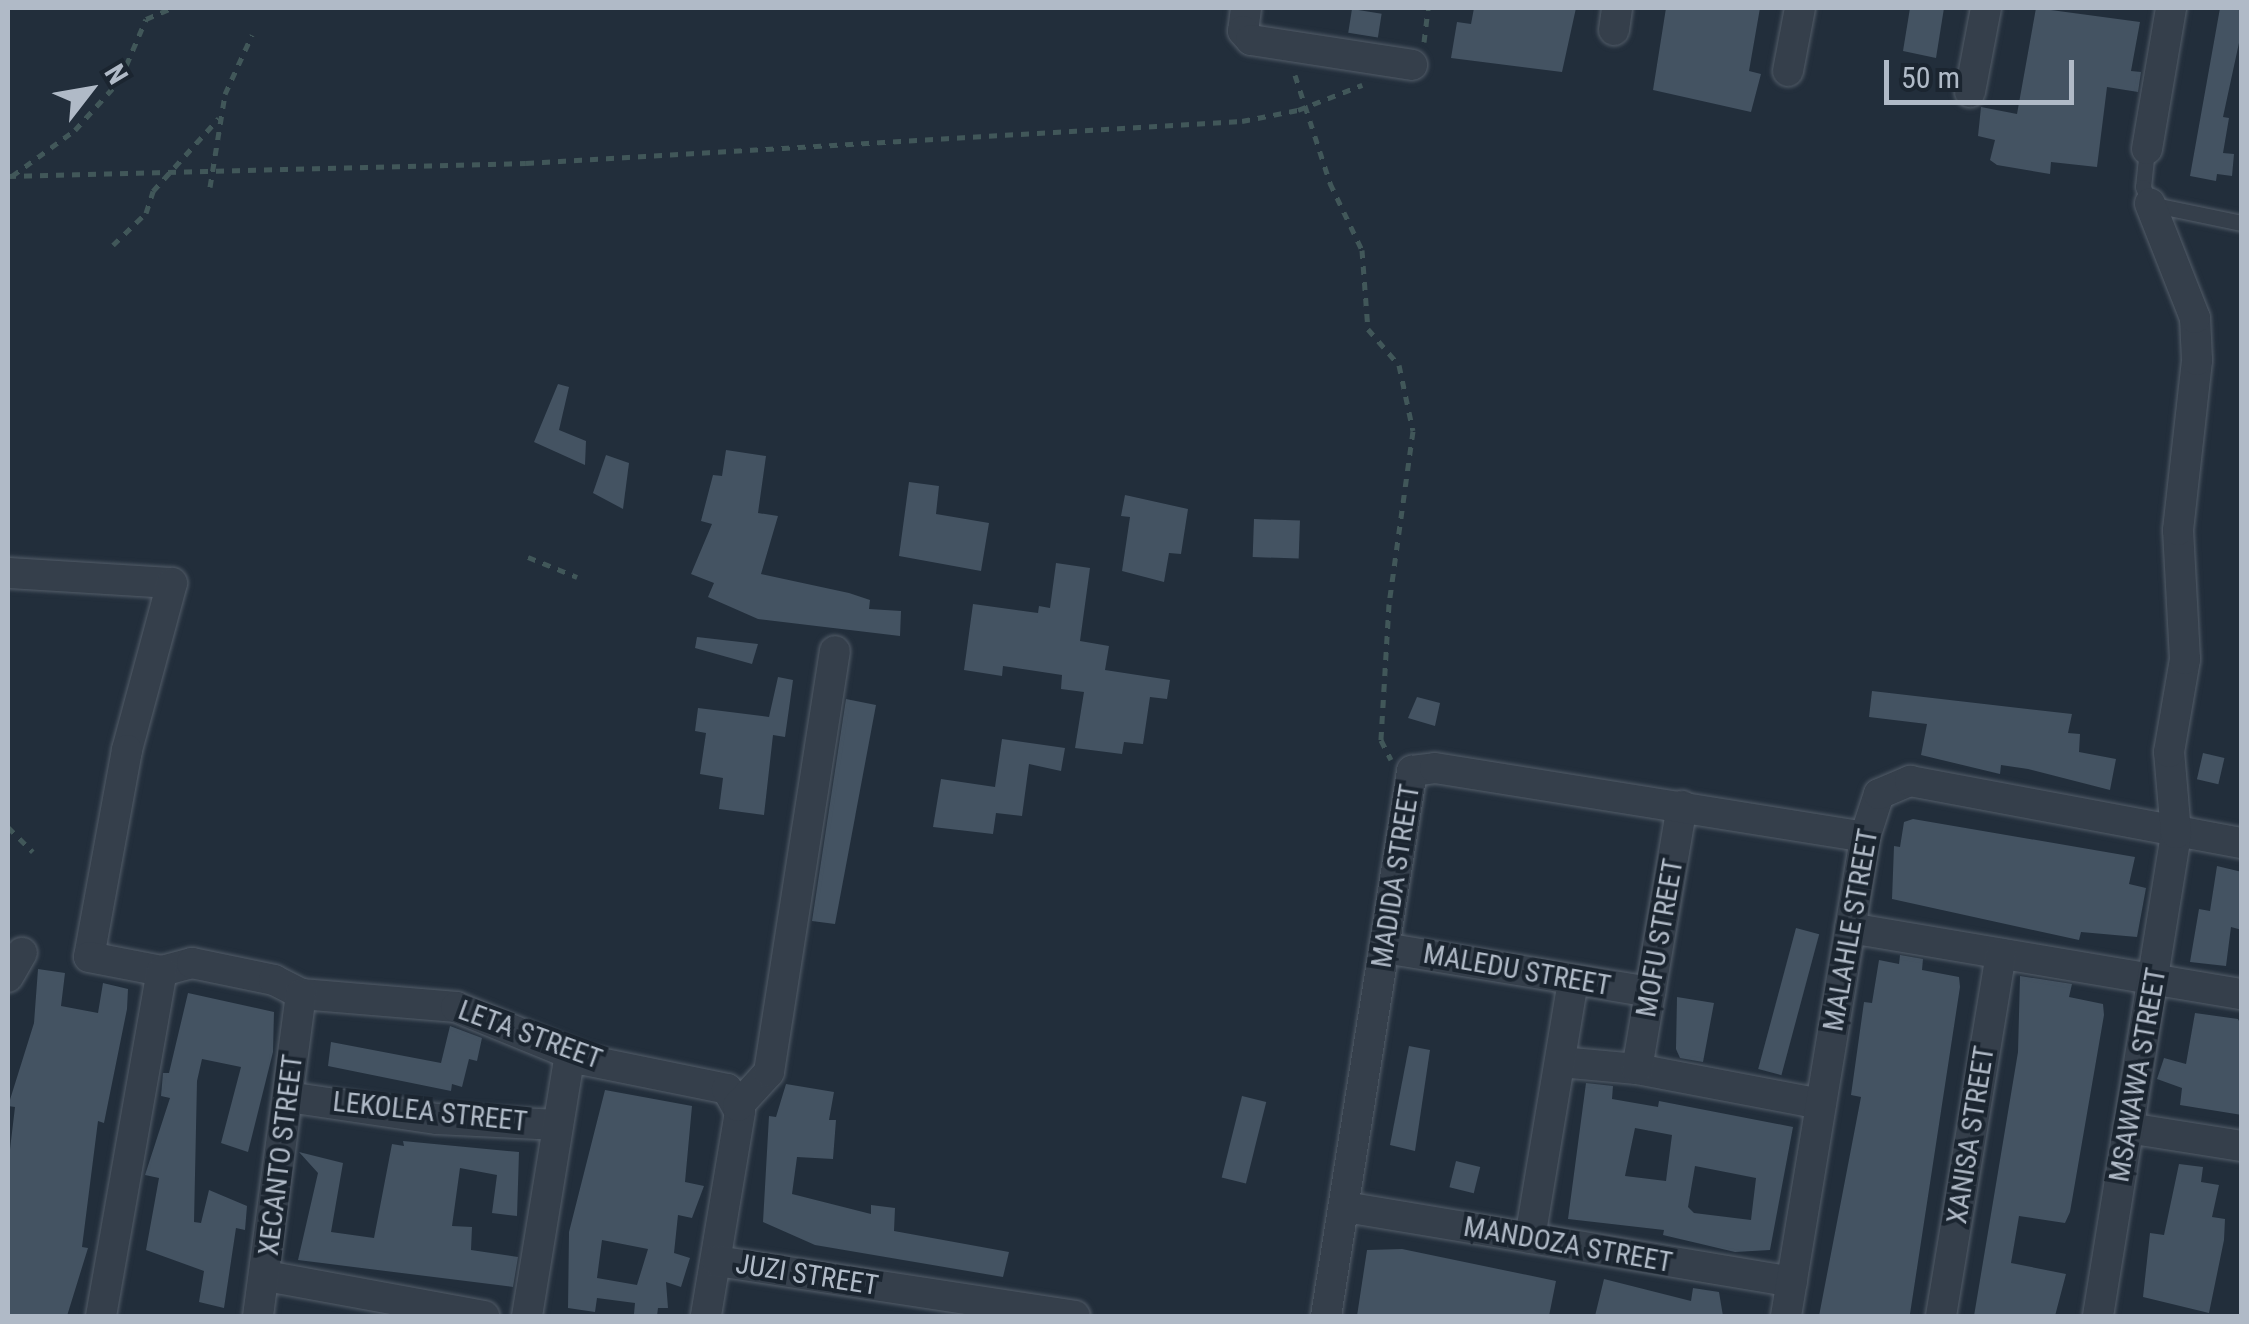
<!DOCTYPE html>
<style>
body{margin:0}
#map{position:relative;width:2249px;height:1324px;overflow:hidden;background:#222e3b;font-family:"Roboto Condensed",sans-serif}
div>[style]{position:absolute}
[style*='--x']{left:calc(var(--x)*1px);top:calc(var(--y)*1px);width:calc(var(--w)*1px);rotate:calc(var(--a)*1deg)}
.building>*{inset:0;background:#445362;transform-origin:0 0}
.path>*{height:5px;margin-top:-2.5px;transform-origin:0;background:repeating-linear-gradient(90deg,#415759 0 8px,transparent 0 16px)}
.roads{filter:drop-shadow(0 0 2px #535d69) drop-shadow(0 0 2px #535d69)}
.service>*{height:15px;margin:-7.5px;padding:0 7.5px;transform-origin:7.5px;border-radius:7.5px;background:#353f4b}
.minor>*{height:30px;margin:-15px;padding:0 15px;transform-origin:15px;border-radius:15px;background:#353f4b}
span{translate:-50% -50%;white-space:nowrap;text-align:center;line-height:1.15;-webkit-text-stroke:8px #1b2530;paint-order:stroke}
.street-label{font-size:28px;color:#b0bac7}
.frame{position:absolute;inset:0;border:10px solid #b0bac7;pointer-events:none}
.north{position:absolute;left:40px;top:40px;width:100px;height:100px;-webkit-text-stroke:8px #1b2530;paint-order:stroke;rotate:59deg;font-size:28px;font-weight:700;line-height:40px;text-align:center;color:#b0bac7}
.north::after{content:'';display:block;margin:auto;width:35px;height:45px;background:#b0bac7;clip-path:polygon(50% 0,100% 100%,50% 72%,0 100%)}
.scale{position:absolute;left:1884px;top:60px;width:190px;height:45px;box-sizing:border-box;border:5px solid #b0bac7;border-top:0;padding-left:12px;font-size:30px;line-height:35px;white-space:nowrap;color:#b0bac7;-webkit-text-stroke:8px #1b2530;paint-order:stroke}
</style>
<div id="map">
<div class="building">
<i style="clip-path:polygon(1474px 8px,1576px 8px,1562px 72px,1451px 58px,1457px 22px,1471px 24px)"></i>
<i style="clip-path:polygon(1666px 8px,1760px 8px,1749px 71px,1761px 74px,1751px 112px,1653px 90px)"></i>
<i style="clip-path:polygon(1910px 8px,1944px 8px,1936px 58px,1903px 51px)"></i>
<i style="clip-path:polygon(2036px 8px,2140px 22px,2131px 71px,2141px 72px,2138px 92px,2107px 87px,2097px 167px,2051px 162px,2050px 174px,1997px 165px,1990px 160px,1995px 140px,1978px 136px,1981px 107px,2017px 114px)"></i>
<i style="clip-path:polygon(2220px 8px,2242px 8px,2242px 29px,2223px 117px,2229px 118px,2223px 153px,2234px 154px,2232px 176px,2217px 174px,2216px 181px,2190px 176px)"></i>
<i style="left:1352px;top:9px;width:30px;height:24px;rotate:9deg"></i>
<i style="clip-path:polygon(558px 384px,569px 387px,559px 430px,586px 441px,585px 465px,534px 442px)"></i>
<i style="clip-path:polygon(726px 450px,766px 456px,758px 513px,778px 516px,761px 574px,849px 593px,870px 600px,869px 609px,901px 611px,900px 636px,758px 619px,708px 597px,714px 583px,691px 574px,712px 524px,701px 521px,713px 475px,722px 476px)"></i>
<i style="clip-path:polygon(606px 455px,629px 463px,623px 509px,593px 493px)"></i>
<i style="clip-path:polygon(909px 482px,939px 486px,936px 514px,989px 523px,981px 571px,899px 556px)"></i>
<i style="clip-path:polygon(1125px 495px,1188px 509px,1181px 554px,1169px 553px,1164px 582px,1122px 571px,1130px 517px,1121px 516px)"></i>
<i style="left:1254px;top:519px;width:46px;height:38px;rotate:2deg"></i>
<i style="clip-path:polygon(1056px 563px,1090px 568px,1080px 641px,1109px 646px,1105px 670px,1170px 680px,1167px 699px,1150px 697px,1143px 744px,1124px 742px,1122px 754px,1075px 748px,1084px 692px,1061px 689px,1062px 675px,1003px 666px,1002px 676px,964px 670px,973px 604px,1038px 613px,1039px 606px,1050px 608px)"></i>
<i style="clip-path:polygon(697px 637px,758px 644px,752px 664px,695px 648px)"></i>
<i style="clip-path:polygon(778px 677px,793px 680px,785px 737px,773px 735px,764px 815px,719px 809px,723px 778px,700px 774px,706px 733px,695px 731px,698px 708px,769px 717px)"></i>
<i style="clip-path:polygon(1872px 691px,2072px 714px,2068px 733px,2080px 734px,2079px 752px,2116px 759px,2110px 790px,2028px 769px,2001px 765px,2000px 774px,1921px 755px,1927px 724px,1869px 717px)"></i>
<i style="clip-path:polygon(1417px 697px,1440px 703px,1435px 726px,1408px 718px)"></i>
<i style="clip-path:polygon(846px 699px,876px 705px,835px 924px,812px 921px)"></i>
<i style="clip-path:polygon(1002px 739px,1065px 748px,1061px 771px,1029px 764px,1022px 816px,996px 813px,993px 834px,933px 827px,941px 779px,995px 787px)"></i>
<i style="left:2203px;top:753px;width:22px;height:27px;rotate:13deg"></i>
<i style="clip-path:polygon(1913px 819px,2135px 857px,2129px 884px,2146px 888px,2137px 937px,2081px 932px,2079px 940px,1892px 899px,1894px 846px,1900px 847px,1904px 822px)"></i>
<i style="clip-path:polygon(2217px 866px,2242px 872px,2242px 930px,2231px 927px,2226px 966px,2190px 962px,2199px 909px,2210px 911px)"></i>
<i style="left:1796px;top:928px;width:24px;height:146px;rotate:15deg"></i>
<i style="clip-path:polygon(1900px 955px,1923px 959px,1922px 970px,1959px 977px,1960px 987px,1910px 1314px,1819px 1316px,1861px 1097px,1851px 1095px,1864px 1002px,1872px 1003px,1879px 960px,1899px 964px)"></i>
<i style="clip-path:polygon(38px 969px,65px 973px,61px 1006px,98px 1013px,103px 983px,128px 989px,127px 1009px,104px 1123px,98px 1121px,82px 1247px,88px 1248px,67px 1316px,8px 1316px,8px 1166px,15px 1107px,8px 1106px,34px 1023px)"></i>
<i style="clip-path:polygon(2020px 976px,2072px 984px,2069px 997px,2103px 1004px,2104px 1015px,2070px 1212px,2065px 1223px,2019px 1216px,2011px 1263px,2066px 1274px,2055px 1316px,1974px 1316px,2018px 1052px)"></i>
<i style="clip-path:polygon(188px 993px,274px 1012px,273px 1052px,248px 1152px,221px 1143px,241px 1067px,202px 1059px,197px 1081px,194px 1222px,201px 1223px,209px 1190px,247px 1206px,245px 1230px,236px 1228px,224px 1308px,199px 1302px,204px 1271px,146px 1250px,159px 1178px,145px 1175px,170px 1098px,161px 1096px,163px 1073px,169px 1073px)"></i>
<i style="clip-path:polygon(1677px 997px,1714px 1003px,1703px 1062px,1680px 1058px,1676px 1049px)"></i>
<i style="clip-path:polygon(2195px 1013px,2238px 1019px,2242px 1027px,2242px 1115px,2180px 1105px,2182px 1088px,2157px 1079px,2164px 1058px,2186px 1064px)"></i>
<i style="clip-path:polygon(450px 1026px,482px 1038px,477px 1061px,469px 1059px,462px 1087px,452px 1084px,451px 1091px,328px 1066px,331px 1042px,441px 1063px)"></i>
<i style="clip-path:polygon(1409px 1046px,1430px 1050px,1415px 1151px,1390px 1145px)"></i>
<i style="clip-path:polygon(evenodd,1586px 1083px,1613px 1086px,1612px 1099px,1658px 1107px,1659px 1101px,1793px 1127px,1770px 1250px,1735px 1252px,1663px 1235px,1664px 1230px,1568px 1219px,1586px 1083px,1635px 1128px,1672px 1135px,1666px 1181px,1625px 1176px,1635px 1128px,1586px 1083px,1695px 1166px,1756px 1178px,1751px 1220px,1694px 1213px,1688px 1207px,1695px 1166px)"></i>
<i style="clip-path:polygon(786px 1084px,834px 1092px,829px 1120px,836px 1120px,833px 1159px,797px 1157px,792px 1194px,871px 1214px,871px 1205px,895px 1208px,894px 1231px,1009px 1252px,1003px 1277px,815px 1245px,763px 1222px,769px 1116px,776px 1117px)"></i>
<i style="clip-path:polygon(evenodd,605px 1090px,692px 1106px,685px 1182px,704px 1186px,692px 1218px,678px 1215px,674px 1253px,690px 1258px,681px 1287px,666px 1282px,668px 1308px,658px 1308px,657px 1316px,634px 1314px,635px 1303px,597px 1298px,595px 1312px,568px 1308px,569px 1232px,605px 1090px,602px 1240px,648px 1249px,637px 1285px,597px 1278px,602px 1240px)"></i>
<i style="left:1242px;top:1096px;width:25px;height:84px;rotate:14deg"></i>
<i style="clip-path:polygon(403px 1141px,519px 1152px,517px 1216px,492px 1213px,497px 1175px,460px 1168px,452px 1226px,472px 1227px,471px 1250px,518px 1257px,513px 1287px,298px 1260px,318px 1173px,299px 1152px,343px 1163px,331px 1232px,374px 1238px,392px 1144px,404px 1146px)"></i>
<i style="left:1456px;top:1161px;width:25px;height:27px;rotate:14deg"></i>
<i style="clip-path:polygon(2179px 1164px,2203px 1167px,2201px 1182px,2219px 1185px,2212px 1217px,2225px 1219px,2224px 1240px,2209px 1313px,2143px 1297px,2150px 1233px,2164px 1235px)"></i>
<i style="clip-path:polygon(1402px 1249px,1556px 1281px,1549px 1316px,1357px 1316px,1367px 1250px)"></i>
<i style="clip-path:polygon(1604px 1279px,1691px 1301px,1693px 1288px,1719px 1292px,1723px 1316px,1595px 1316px)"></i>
</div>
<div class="path">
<i style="--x:1424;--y:42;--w:34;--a:-83"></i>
<i style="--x:1295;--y:75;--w:114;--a:72"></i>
<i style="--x:1330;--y:183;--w:74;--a:64.5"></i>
<i style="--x:1362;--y:250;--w:79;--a:85.7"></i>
<i style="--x:1368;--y:329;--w:48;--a:49.3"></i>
<i style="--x:1399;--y:365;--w:67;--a:78"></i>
<i style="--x:1413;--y:431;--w:175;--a:97.9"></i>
<i style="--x:1389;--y:604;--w:136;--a:93.4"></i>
<i style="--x:1381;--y:740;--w:22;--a:63"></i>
<i style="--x:8;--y:176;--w:518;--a:-1.44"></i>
<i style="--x:526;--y:163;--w:717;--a:-3.36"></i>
<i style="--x:1242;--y:121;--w:57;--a:-11.1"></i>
<i style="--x:1298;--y:110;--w:69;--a:-21.3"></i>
<i style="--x:12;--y:176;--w:78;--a:-36.1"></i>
<i style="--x:75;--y:130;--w:67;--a:-48"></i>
<i style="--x:120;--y:80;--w:66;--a:-66.9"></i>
<i style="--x:146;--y:19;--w:28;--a:-23"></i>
<i style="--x:210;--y:187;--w:94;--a:-80.8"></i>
<i style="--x:225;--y:94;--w:65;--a:-65.4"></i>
<i style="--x:113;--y:245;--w:46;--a:-44.1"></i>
<i style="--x:146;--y:213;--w:23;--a:-72"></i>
<i style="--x:153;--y:191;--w:98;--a:-47.9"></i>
<i style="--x:528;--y:557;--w:53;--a:22.2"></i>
<i style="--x:8;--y:827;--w:35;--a:45"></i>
</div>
<div class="roads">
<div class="service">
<i style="--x:2147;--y:149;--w:38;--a:96"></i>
<i style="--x:2143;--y:187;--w:18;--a:68"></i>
<i style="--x:2150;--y:204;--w:94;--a:11.7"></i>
</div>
<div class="minor">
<i style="--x:1246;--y:8;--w:23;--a:97"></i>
<i style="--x:1243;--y:31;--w:12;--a:48"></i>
<i style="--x:1251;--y:40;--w:163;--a:8.8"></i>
<i style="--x:1614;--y:30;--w:22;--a:-82"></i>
<i style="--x:1788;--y:71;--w:64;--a:-79.2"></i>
<i style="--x:1970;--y:92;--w:86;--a:-79.2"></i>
<i style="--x:2147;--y:149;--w:143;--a:-80.3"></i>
<i style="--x:8;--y:573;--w:164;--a:3.5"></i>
<i style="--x:172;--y:583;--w:173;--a:105.1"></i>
<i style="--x:127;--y:750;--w:210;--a:100.4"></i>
<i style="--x:89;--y:957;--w:74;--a:10.9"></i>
<i style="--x:162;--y:971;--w:31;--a:-15"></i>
<i style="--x:192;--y:963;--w:84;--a:11.7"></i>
<i style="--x:274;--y:980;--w:30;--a:27"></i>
<i style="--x:301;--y:994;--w:156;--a:4.8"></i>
<i style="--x:456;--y:1007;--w:139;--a:22.3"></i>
<i style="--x:585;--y:1060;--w:145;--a:11.5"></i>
<i style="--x:727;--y:1089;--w:26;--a:61"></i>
<i style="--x:740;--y:1112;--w:207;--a:99.5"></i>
<i style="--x:1850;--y:928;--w:398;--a:9.6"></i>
<i style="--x:1384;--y:948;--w:270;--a:9.4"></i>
<i style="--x:8;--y:977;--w:28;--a:-60"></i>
<i style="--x:1560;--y:1062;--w:77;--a:5.2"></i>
<i style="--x:1637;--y:1069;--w:187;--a:10.8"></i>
<i style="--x:1637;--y:1069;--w:267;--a:-80.3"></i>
<i style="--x:288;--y:1097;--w:151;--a:8.4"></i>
<i style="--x:437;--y:1119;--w:121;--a:2.8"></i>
<i style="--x:738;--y:1106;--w:46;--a:-47.6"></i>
<i style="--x:769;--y:1072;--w:426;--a:-81.1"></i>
<i style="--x:2128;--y:1128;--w:115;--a:9"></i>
<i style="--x:1345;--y:1207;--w:453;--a:9.5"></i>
<i style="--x:1530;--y:1238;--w:260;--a:-80.5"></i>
<i style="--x:717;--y:1261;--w:362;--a:8.7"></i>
<i style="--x:266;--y:1276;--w:222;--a:10.4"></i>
<i style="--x:101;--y:1316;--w:350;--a:-80"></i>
<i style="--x:258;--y:1316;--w:325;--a:-82.4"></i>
<i style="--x:527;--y:1316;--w:266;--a:-80.7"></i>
<i style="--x:1326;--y:1316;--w:552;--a:-81.03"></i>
<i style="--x:1412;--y:771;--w:23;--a:-7"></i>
<i style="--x:1435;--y:768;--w:436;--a:9.1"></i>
<i style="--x:1786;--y:1316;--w:485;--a:-80.6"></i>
<i style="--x:1865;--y:837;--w:45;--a:-72"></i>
<i style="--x:1879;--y:794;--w:34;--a:-23"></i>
<i style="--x:1910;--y:781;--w:338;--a:10.6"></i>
<i style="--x:1941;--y:1316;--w:367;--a:-80.6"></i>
<i style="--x:2098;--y:1316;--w:489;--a:-80.8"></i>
<i style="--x:2176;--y:833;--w:81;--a:-94.9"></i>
<i style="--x:2169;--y:752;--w:94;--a:-80.2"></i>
<i style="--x:2185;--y:659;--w:129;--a:-93.1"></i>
<i style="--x:2178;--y:530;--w:171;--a:-83.6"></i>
<i style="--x:2197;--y:360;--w:42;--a:-92.7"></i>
<i style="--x:2195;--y:318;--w:123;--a:-111.5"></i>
</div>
</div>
<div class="street-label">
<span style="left:1396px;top:876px;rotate:-81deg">MADIDA STREET</span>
<span style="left:1851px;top:930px;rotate:-80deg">MALAHLE STREET</span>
<span style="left:1660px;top:938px;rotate:-80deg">MOFU STREET</span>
<span style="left:1517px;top:970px;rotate:10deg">MALEDU STREET</span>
<span style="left:530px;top:1035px;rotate:20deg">LETA STREET</span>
<span style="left:2138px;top:1075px;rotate:-80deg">MSAWAWA STREET</span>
<span style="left:430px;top:1112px;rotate:6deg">LEKOLEA STREET</span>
<span style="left:1971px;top:1135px;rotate:-81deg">XANISA STREET</span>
<span style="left:281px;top:1155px;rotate:-83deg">XECANTO STREET</span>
<span style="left:1568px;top:1245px;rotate:10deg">MANDOZA STREET</span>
<span style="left:807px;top:1275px;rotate:9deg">JUZI STREET</span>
</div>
<div class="frame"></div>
<div class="north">N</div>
<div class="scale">50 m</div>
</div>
